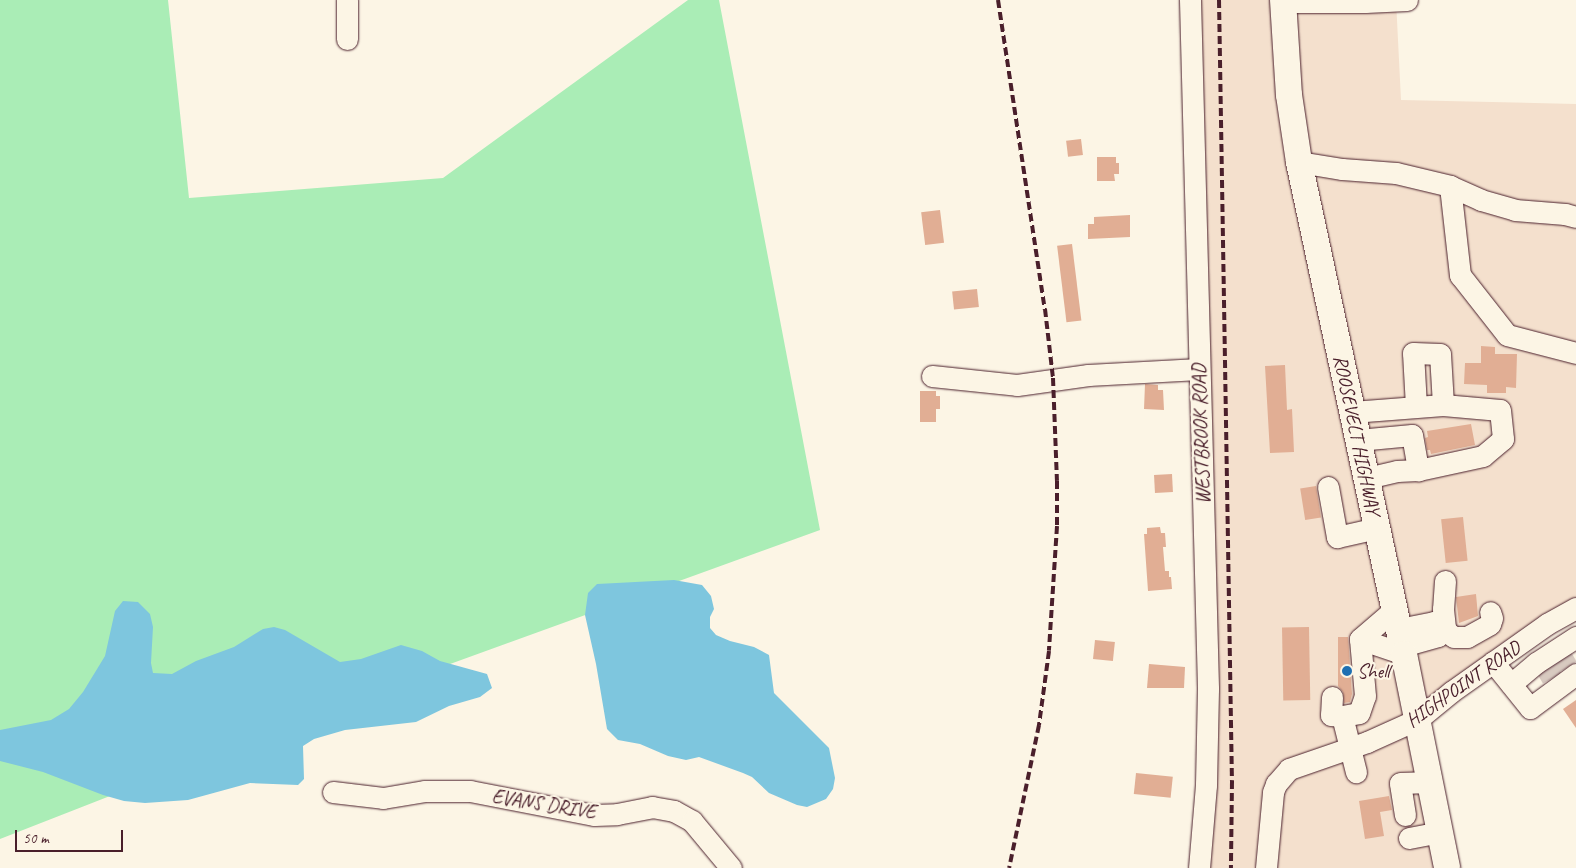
<!DOCTYPE html>
<style>
body{margin:0}
#map{position:relative;width:1576px;height:868px;overflow:hidden;background:#fcf5e5;font-family:Caveat,sans-serif}
div>[style]{position:absolute}
[style*='--x']{left:calc(var(--x)*1px);top:calc(var(--y)*1px);width:calc(var(--w)*1px);rotate:calc(var(--a)*1deg)}
.built>*{inset:0;background:#f4e0cd}
.green>*{inset:0;background:#aaedb6}
.water>*{inset:0;background:#7ec6de}
.building>*{inset:0;background:#e1ae94;transform-origin:0 0}
.minor-tunnel>*{height:21px;margin-top:-10.5px;transform-origin:0;background:repeating-linear-gradient(90deg,#d8cac0 0 21px,transparent 0 32px)}
.roads{filter:drop-shadow(0 0 1px #4a1f2b) drop-shadow(0 0 1px #4a1f2b)}
.minor>*{height:21px;margin:-10.5px;padding:0 10.5px;transform-origin:10.5px;border-radius:10.5px;background:#fcf5e5}
.major>*{height:26px;margin:-13px;padding:0 13px;transform-origin:13px;border-radius:13px;background:#fcf5e5}
.rail>*{height:4px;margin-top:-2px;transform-origin:0;background:repeating-linear-gradient(90deg,#4a1f2b 0 8px,transparent 0 12px)}
.dots>*{width:14px;height:14px;translate:-50% -50%;box-sizing:border-box;border:2px solid #fcf5e5;border-radius:50%}
span{translate:-50% -50%;white-space:nowrap;text-align:center;line-height:1.15;-webkit-text-stroke:4.5px #fcf5e5;paint-order:stroke}
.street-label{font-size:20px;color:#4a1f2b}
.poi-label{font-size:20px;color:#4a1f2b}
.left{translate:0 -50%;text-align:left}
.scale{position:absolute;left:15px;top:830px;width:108px;height:22px;box-sizing:border-box;border:2px solid #4a1f2b;border-top:0;padding-left:6px;font-size:15px;line-height:18px;white-space:nowrap;color:#4a1f2b;-webkit-text-stroke:4px #fcf5e5;paint-order:stroke}
</style>
<div id="map">
<div class="built">
<i style="clip-path:polygon(1185px 0,1396px 0,1401px 100px,1576px 104px,1576px 611px,1422px 711px,1444px 868px,1205px 868px)"></i>
</div>
<div class="green">
<i style="clip-path:polygon(0 0,168px 0,189px 198px,443px 178px,688px 0,719px 0,820px 530px,417px 676px,0 839px)"></i>
</div>
<div class="water">
<i style="clip-path:polygon(674px 580px,702px 585px,711px 596px,714px 609px,710px 617px,710px 628px,716px 635px,730px 641px,754px 647px,769px 655px,774px 693px,829px 748px,835px 778px,833px 789px,826px 799px,807px 807px,797px 805px,769px 793px,752px 777px,743px 773px,699px 757px,686px 760px,668px 756px,640px 744px,618px 740px,607px 729px,596px 664px,585px 615px,588px 593px,597px 584px)"></i>
<i style="clip-path:polygon(123px 601px,138px 602px,150px 614px,153px 627px,151px 663px,153px 673px,172px 674px,196px 661px,234px 647px,263px 629px,274px 627px,285px 630px,340px 662px,361px 659px,401px 645px,422px 651px,440px 661px,487px 674px,492px 688px,480px 697px,449px 706px,416px 722px,345px 730px,314px 739px,303px 746px,304px 779px,298px 785px,250px 783px,188px 800px,145px 803px,124px 801px,103px 795px,43px 772px,0 761px,0 730px,51px 720px,69px 709px,83px 692px,105px 656px,115px 611px)"></i>
</div>
<div class="building">
<i style="left:1081px;top:139px;width:16px;height:15px;rotate:83deg"></i>
<i style="clip-path:polygon(1097px 157px,1116px 157px,1116px 163px,1119px 163px,1119px 174px,1114px 174px,1115px 181px,1097px 181px)"></i>
<i style="left:940px;top:210px;width:33px;height:19px;rotate:83deg"></i>
<i style="clip-path:polygon(1130px 215px,1130px 237px,1088px 239px,1088px 224px,1094px 224px,1094px 217px)"></i>
<i style="left:1072px;top:244px;width:77px;height:15px;rotate:83deg"></i>
<i style="left:977px;top:289px;width:18px;height:25px;rotate:84deg"></i>
<i style="clip-path:polygon(1481px 346px,1495px 347px,1495px 354px,1517px 354px,1516px 388px,1506px 387px,1506px 393px,1487px 393px,1487px 385px,1464px 384px,1465px 363px,1481px 363px)"></i>
<i style="clip-path:polygon(1285px 365px,1287px 410px,1292px 409px,1294px 452px,1270px 453px,1265px 366px)"></i>
<i style="clip-path:polygon(1145px 384px,1158px 385px,1158px 390px,1163px 390px,1164px 410px,1144px 409px)"></i>
<i style="clip-path:polygon(920px 391px,936px 391px,936px 396px,940px 396px,940px 409px,936px 409px,936px 422px,920px 422px)"></i>
<i style="clip-path:polygon(1471px 424px,1475px 445px,1431px 454px,1430px 450px,1427px 450px,1425px 438px,1428px 437px,1427px 431px)"></i>
<i style="left:1172px;top:474px;width:18px;height:18px;rotate:87deg"></i>
<i style="left:1316px;top:486px;width:32px;height:16px;rotate:81deg"></i>
<i style="left:1463px;top:517px;width:44px;height:22px;rotate:84deg"></i>
<i style="clip-path:polygon(1160px 527px,1161px 533px,1165px 533px,1166px 547px,1163px 547px,1165px 571px,1169px 571px,1169px 577px,1171px 577px,1172px 589px,1148px 591px,1144px 534px,1147px 534px,1147px 528px)"></i>
<i style="clip-path:polygon(1476px 594px,1478px 616px,1459px 623px,1456px 597px)"></i>
<i style="left:1309px;top:627px;width:73px;height:27px;rotate:89deg"></i>
<i style="clip-path:polygon(1338px 637px,1348px 637px,1352px 694px,1350px 702px,1344px 703px,1343px 692px,1338px 686px)"></i>
<i style="left:1095px;top:640px;width:20px;height:19px;rotate:6deg"></i>
<i style="clip-path:polygon(1149px 664px,1185px 667px,1184px 688px,1147px 688px)"></i>
<i style="clip-path:polygon(1576px 700px,1576px 728px,1563px 709px)"></i>
<i style="left:1136px;top:773px;width:37px;height:21px;rotate:6deg"></i>
<i style="clip-path:polygon(1389px 796px,1392px 810px,1380px 812px,1384px 836px,1365px 839px,1359px 801px)"></i>
</div>
<div class="minor-tunnel">
<i style="--x:1559;--y:652;--w:17;--a:59"></i>
<i style="--x:1544;--y:664;--w:16;--a:60"></i>
</div>
<div class="roads">
<div class="minor">
<i style="--x:1190;--y:0;--w:689;--a:88.5"></i>
<i style="--x:1208;--y:689;--w:96;--a:91.2"></i>
<i style="--x:1206;--y:785;--w:83;--a:94.8"></i>
<i style="--x:1283;--y:2;--w:82;--a:0"></i>
<i style="--x:1365;--y:2;--w:42;--a:-2.7"></i>
<i style="--x:347;--y:39;--w:39;--a:-90"></i>
<i style="--x:1299;--y:162;--w:44;--a:9.2"></i>
<i style="--x:1342;--y:169;--w:54;--a:4.2"></i>
<i style="--x:1396;--y:173;--w:56;--a:13.5"></i>
<i style="--x:1450;--y:186;--w:90;--a:83.6"></i>
<i style="--x:1460;--y:275;--w:76;--a:51.9"></i>
<i style="--x:1507;--y:335;--w:71;--a:14.6"></i>
<i style="--x:1450;--y:186;--w:34;--a:24"></i>
<i style="--x:1481;--y:200;--w:35;--a:16"></i>
<i style="--x:1515;--y:210;--w:50;--a:4.6"></i>
<i style="--x:1565;--y:214;--w:11;--a:15"></i>
<i style="--x:932;--y:376;--w:85;--a:6"></i>
<i style="--x:1017;--y:385;--w:72;--a:-8"></i>
<i style="--x:1088;--y:375;--w:111;--a:-3.1"></i>
<i style="--x:1416;--y:406;--w:53;--a:-93.2"></i>
<i style="--x:1413;--y:353;--w:27;--a:2"></i>
<i style="--x:1440;--y:354;--w:51;--a:86.6"></i>
<i style="--x:1352;--y:412;--w:91;--a:-4.4"></i>
<i style="--x:1443;--y:405;--w:57;--a:5"></i>
<i style="--x:1500;--y:410;--w:29;--a:84"></i>
<i style="--x:1503;--y:439;--w:26;--a:140"></i>
<i style="--x:1483;--y:456;--w:66;--a:167.8"></i>
<i style="--x:1418;--y:470;--w:21;--a:177"></i>
<i style="--x:1397;--y:471;--w:32;--a:167"></i>
<i style="--x:1358;--y:440;--w:54;--a:-5.3"></i>
<i style="--x:1412;--y:435;--w:36;--a:80"></i>
<i style="--x:1328;--y:487;--w:51;--a:79.8"></i>
<i style="--x:1337;--y:537;--w:41;--a:-12.7"></i>
<i style="--x:1445;--y:581;--w:28;--a:94"></i>
<i style="--x:1443;--y:609;--w:19;--a:84"></i>
<i style="--x:1399;--y:629;--w:36;--a:-11"></i>
<i style="--x:1434;--y:622;--w:25;--a:37"></i>
<i style="--x:1454;--y:637;--w:13;--a:0"></i>
<i style="--x:1467;--y:637;--w:26;--a:-29"></i>
<i style="--x:1490;--y:624;--w:6;--a:-72"></i>
<i style="--x:1492;--y:618;--w:6;--a:-108"></i>
<i style="--x:1360;--y:639;--w:46;--a:18.8"></i>
<i style="--x:1360;--y:639;--w:46;--a:-40.6"></i>
<i style="--x:1403;--y:646;--w:36;--a:-16"></i>
<i style="--x:1438;--y:636;--w:11;--a:-49"></i>
<i style="--x:1493;--y:662;--w:59;--a:51.2"></i>
<i style="--x:1530;--y:708;--w:57;--a:-36.5"></i>
<i style="--x:1511;--y:684;--w:33;--a:-40"></i>
<i style="--x:1536;--y:663;--w:48;--a:-33"></i>
<i style="--x:1332;--y:697;--w:18;--a:93"></i>
<i style="--x:1331;--y:715;--w:11;--a:5"></i>
<i style="--x:1342;--y:716;--w:17;--a:-10"></i>
<i style="--x:1359;--y:713;--w:18;--a:-71"></i>
<i style="--x:1365;--y:696;--w:57;--a:-95"></i>
<i style="--x:1342;--y:716;--w:58;--a:76"></i>
<i style="--x:333;--y:792;--w:50;--a:6.8"></i>
<i style="--x:383;--y:798;--w:43;--a:-9.5"></i>
<i style="--x:425;--y:791;--w:45;--a:0"></i>
<i style="--x:470;--y:791;--w:126;--a:11"></i>
<i style="--x:594;--y:815;--w:23;--a:-2"></i>
<i style="--x:617;--y:814;--w:36;--a:-11"></i>
<i style="--x:652;--y:807;--w:22;--a:10"></i>
<i style="--x:674;--y:811;--w:21;--a:29"></i>
<i style="--x:692;--y:821;--w:61;--a:50.3"></i>
<i style="--x:1405;--y:815;--w:32;--a:-99"></i>
<i style="--x:1400;--y:783;--w:31;--a:-2"></i>
<i style="--x:1409;--y:838;--w:33;--a:-11"></i>
<i style="--x:1266;--y:868;--w:76;--a:-84.7"></i>
<i style="--x:1273;--y:792;--w:9;--a:-69"></i>
<i style="--x:1276;--y:784;--w:20;--a:-49"></i>
<i style="--x:1289;--y:769;--w:83;--a:-19.1"></i>
<i style="--x:1367;--y:742;--w:56;--a:-24.3"></i>
<i style="--x:1418;--y:719;--w:43;--a:-39.3"></i>
<i style="--x:1451;--y:692;--w:118;--a:-35.3"></i>
<i style="--x:1547;--y:624;--w:33;--a:-29"></i>
</div>
<div class="major">
<i style="--x:1283;--y:0;--w:95;--a:86.4"></i>
<i style="--x:1289;--y:95;--w:68;--a:81.5"></i>
<i style="--x:1299;--y:162;--w:503;--a:77.95"></i>
<i style="--x:1404;--y:654;--w:218;--a:78.6"></i>
</div>
</div>
<div class="rail">
<i style="--x:998;--y:0;--w:313;--a:81.4"></i>
<i style="--x:1045;--y:309;--w:69;--a:83.4"></i>
<i style="--x:1053;--y:378;--w:103;--a:87.8"></i>
<i style="--x:1057;--y:481;--w:45;--a:90"></i>
<i style="--x:1057;--y:526;--w:125;--a:93.7"></i>
<i style="--x:1049;--y:651;--w:75;--a:97.7"></i>
<i style="--x:1039;--y:725;--w:146;--a:101.8"></i>
<i style="--x:1219;--y:0;--w:781;--a:89.05"></i>
<i style="--x:1232;--y:781;--w:87;--a:90.7"></i>
</div>
<div class="dots">
<i style="left:1347px;top:671px;background:#1f6fb2"></i>
</div>
<div class="street-label">
<span style="left:1201px;top:434px;rotate:-92deg">WESTBROOK ROAD</span>
<span style="left:1357px;top:435px;rotate:78deg">ROOSEVELT HIGHWAY</span>
<span style="left:1463px;top:684px;rotate:-35deg">HIGHPOINT ROAD</span>
<span style="left:544px;top:804px;rotate:9deg">EVANS DRIVE</span>
</div>
<div class="poi-label">
<span class="left" style="left:1357px;top:671px">Shell</span>
</div>
<div class="scale">50 m</div>
</div>
